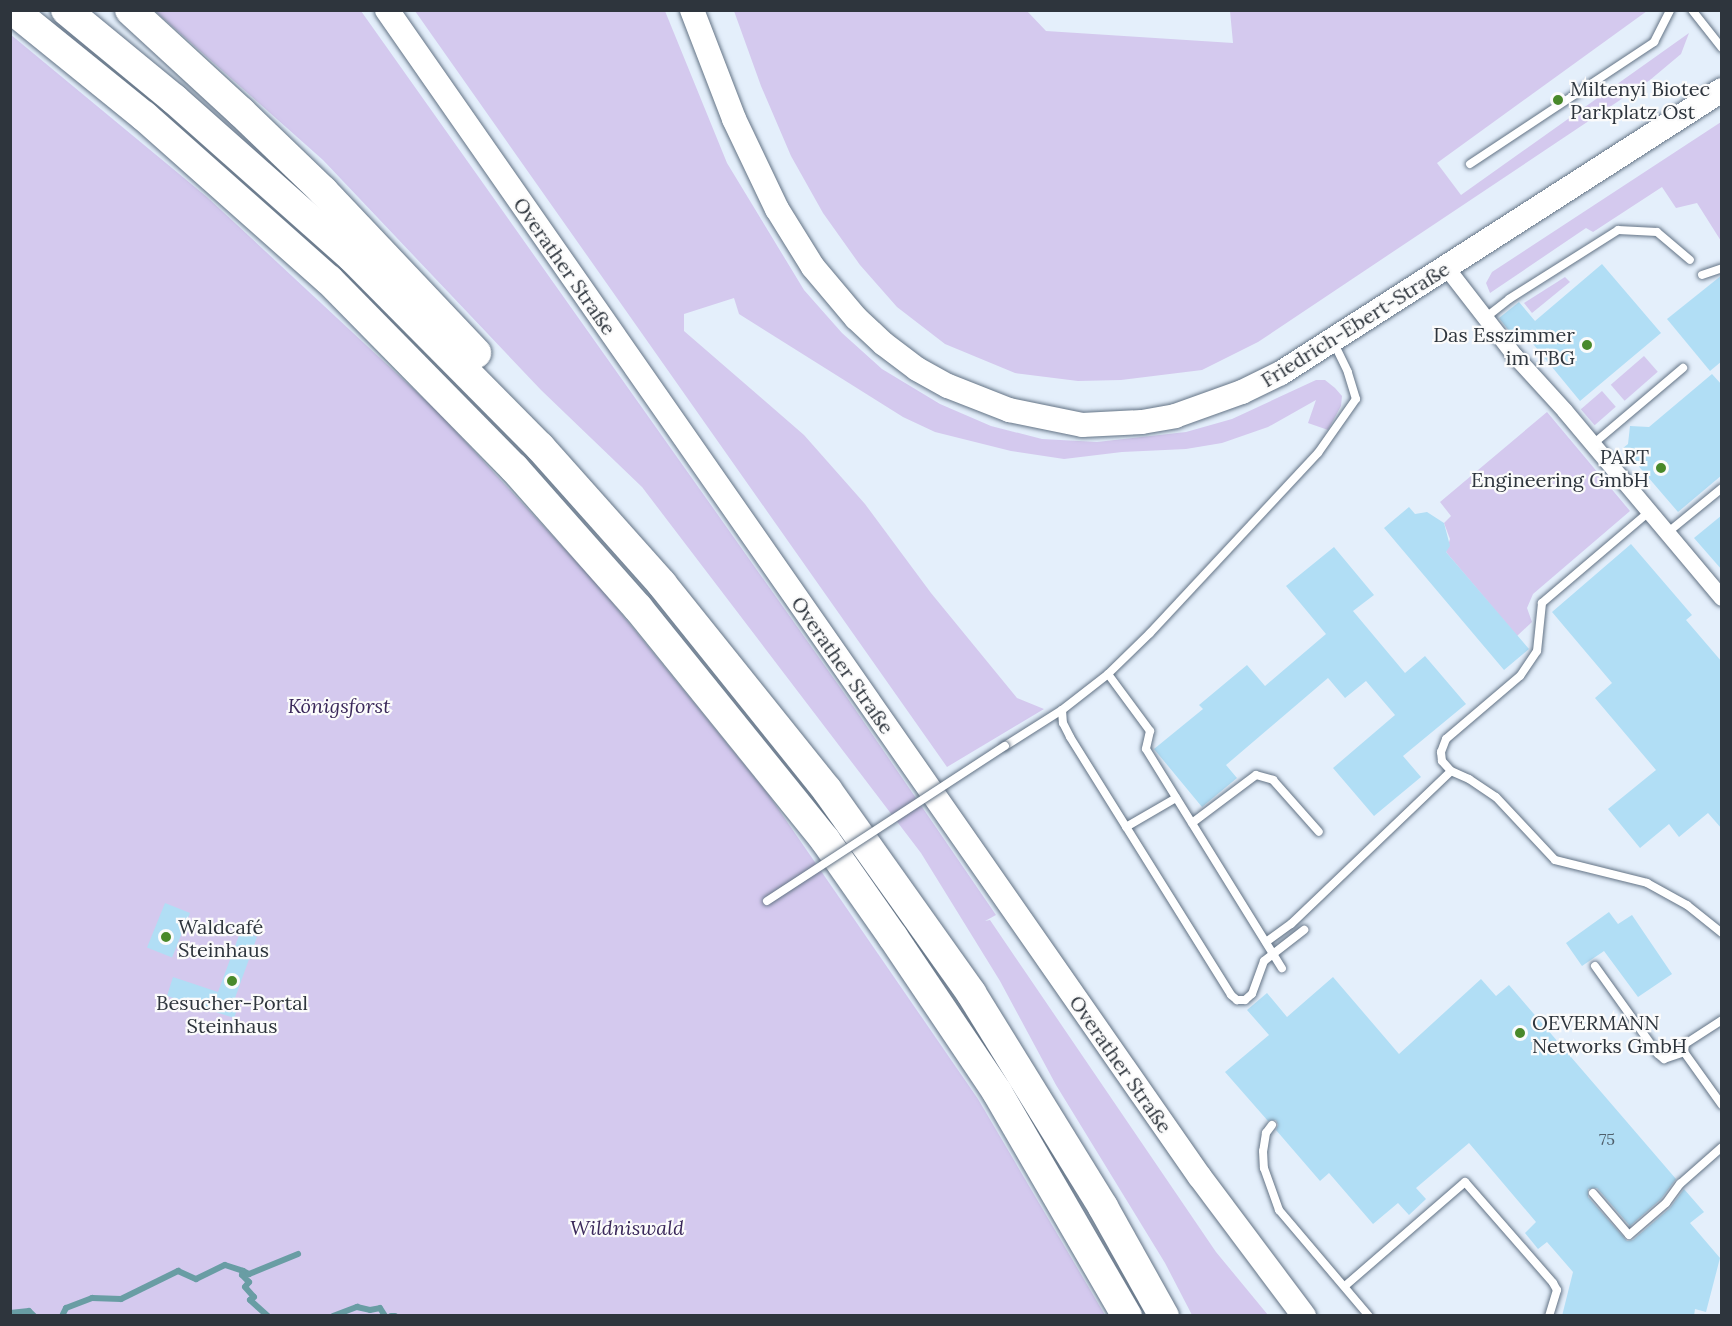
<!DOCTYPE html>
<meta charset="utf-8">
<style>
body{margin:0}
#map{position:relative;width:1732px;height:1326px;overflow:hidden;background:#e4effb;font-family:Lora,serif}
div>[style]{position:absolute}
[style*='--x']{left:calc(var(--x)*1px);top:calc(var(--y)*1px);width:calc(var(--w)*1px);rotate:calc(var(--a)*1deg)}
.green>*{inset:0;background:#d4c9ee;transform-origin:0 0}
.stream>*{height:6px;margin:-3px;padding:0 3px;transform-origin:3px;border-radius:3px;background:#699da4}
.building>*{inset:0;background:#b1def5;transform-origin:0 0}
.roads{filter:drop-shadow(0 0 2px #637385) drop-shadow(0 0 2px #637385)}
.lane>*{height:8px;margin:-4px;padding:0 4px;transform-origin:4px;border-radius:4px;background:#fff}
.street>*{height:16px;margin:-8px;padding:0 8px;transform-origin:8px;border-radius:8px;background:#fff}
.secondary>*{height:24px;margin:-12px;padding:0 12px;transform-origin:12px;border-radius:12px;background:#fff}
.highway>*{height:30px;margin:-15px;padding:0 15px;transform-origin:15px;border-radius:15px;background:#fff}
.bridges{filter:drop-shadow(0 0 2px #637385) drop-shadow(0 0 2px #637385)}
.lane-bridge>*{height:8px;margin:-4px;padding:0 4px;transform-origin:4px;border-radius:4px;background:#fff}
.dots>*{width:16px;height:16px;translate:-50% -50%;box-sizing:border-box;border:3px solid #fbfbfb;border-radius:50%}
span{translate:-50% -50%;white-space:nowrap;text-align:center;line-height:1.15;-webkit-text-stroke:4.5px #fbfbfb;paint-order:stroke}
.number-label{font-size:16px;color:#4f5f6b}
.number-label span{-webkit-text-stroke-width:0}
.poi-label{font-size:20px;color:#2e353d}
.left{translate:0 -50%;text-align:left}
.right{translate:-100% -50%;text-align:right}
.street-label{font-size:20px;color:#2e353d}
.park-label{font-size:20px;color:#3a285a;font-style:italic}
.frame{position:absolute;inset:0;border:12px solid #2e353d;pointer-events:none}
</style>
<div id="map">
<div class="green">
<i style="clip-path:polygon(155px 11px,361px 11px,842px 690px,996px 915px,985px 921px,990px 920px,1216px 1252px,1268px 1315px,1192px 1315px,1165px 1263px,1056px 1085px,1000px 981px,921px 853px,642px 487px,541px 390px,323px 160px)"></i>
<i style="clip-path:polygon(415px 11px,665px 11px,727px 163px,804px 290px,842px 333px,882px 369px,940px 404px,991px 426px,1042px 439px,1097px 442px,1186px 432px,1232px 419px,1316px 380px,1325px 380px,1335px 388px,1342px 396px,1341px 406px,1328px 430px,1308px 423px,1316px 400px,1268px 427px,1222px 443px,1186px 449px,1122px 452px,1064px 459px,1011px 451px,935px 432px,903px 417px,739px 314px,734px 298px,684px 314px,684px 331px,804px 435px,865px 504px,931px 593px,1017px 698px,1044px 709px,947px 767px)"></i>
<i style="clip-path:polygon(734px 11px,1027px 11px,1046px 31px,1233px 43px,1230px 11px,1647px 11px,1437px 163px,1461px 195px,1689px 33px,1681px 54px,1650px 80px,1258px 342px,1202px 370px,1121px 380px,1078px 381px,1015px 373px,945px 344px,897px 307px,860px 265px,823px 213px,791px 156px,761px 86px)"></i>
<i style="clip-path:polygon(10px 34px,207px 197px,437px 411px,598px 585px,768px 794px,978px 1099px,1105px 1315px,11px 1315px)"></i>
<i style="clip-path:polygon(1721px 122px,1721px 241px,1697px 203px,1676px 208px,1662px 187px,1593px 232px,1586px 228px,1490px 293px,1486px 283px,1492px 272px)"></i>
<i style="clip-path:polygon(1565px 277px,1570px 282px,1532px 313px,1524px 303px)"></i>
<i style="left:1644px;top:356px;width:21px;height:44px;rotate:49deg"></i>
<i style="left:1602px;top:391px;width:21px;height:28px;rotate:49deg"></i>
<i style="clip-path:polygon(1547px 412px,1630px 511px,1533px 594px,1527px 608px,1532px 622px,1517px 636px,1446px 552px,1450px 539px,1444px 523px,1451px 516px,1440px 502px)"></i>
</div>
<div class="stream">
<i style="--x:243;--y:1271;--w:7;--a:27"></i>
<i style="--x:249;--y:1274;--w:53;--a:-22.2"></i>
<i style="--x:10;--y:1313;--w:19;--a:-6"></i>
<i style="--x:29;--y:1311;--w:7;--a:45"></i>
<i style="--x:62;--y:1316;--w:9;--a:-63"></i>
<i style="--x:66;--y:1308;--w:28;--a:-21"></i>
<i style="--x:92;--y:1298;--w:29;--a:2"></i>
<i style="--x:121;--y:1299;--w:64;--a:-26.2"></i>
<i style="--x:178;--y:1271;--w:20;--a:24"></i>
<i style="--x:196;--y:1279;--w:32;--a:-26"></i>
<i style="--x:225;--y:1265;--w:19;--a:18"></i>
<i style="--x:243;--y:1271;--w:4;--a:104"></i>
<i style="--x:242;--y:1275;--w:10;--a:45"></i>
<i style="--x:249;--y:1282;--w:6;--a:129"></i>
<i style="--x:245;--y:1287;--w:13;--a:48"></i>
<i style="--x:254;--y:1297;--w:5;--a:143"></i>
<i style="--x:250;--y:1300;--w:24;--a:42"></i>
<i style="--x:333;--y:1316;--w:26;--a:-21"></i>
<i style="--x:357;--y:1307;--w:13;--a:13"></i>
<i style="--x:370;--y:1310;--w:10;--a:-11"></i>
<i style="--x:380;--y:1308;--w:9;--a:58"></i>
<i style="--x:391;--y:1316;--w:4;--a:0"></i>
</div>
<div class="building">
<i style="clip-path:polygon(1602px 264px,1661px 333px,1580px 401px,1524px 333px,1516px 340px,1499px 318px,1519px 302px,1535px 321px)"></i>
<i style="clip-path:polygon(1722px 275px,1722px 361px,1710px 371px,1667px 319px)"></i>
<i style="clip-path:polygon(1712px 374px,1722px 385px,1722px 475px,1678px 512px,1623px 448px,1628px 444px,1630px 426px,1649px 427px)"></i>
<i style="clip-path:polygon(1409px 507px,1415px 514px,1427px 512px,1444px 523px,1450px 546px,1446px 552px,1529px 649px,1504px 670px,1384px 528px)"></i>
<i style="clip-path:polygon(1722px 515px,1722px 570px,1694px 538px)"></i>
<i style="clip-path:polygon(1631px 544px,1692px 615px,1686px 620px,1722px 662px,1722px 829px,1708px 813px,1679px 837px,1669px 824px,1640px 848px,1608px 809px,1656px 770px,1595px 698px,1612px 683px,1552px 612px)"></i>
<i style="clip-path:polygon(1334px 547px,1374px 595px,1353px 611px,1405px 673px,1425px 656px,1466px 704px,1403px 756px,1421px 777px,1374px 816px,1333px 768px,1395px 715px,1366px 681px,1345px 698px,1328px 678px,1226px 765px,1237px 778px,1202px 807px,1154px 749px,1203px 709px,1199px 705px,1247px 665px,1265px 686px,1326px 634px,1286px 586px)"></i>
<i style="left:165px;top:903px;width:27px;height:48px;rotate:22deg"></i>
<i style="clip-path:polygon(1609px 912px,1618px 924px,1632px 915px,1672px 974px,1638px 997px,1604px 951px,1582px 966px,1566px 943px)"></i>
<i style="clip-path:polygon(241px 930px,257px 937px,235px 998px,241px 999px,234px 1018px,167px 996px,173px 977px,218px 992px)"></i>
<i style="clip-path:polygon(1333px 977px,1399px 1054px,1481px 979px,1496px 996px,1509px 985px,1676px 1179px,1661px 1199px,1630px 1226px,1597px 1188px,1588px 1189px,1588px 1197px,1627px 1241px,1633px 1240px,1670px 1208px,1684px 1189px,1704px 1212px,1690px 1223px,1720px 1258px,1706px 1312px,1695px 1309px,1694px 1316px,1562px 1316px,1573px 1272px,1547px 1242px,1538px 1249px,1525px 1233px,1536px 1222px,1469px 1143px,1416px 1188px,1426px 1199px,1409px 1215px,1398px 1203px,1373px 1224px,1329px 1173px,1320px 1181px,1276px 1130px,1278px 1125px,1276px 1120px,1268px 1121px,1225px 1072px,1269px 1035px,1247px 1010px,1267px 993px,1287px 1017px)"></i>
</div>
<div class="roads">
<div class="lane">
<i style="--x:1692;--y:10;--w:48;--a:51.7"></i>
<i style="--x:1470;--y:164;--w:221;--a:-33.5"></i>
<i style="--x:1654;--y:42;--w:36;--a:-63"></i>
<i style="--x:1702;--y:275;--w:21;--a:-19"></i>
<i style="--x:1485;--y:318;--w:31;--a:-38"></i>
<i style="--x:1509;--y:299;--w:129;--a:-32.3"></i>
<i style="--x:1618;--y:230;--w:39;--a:3"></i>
<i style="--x:1657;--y:232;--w:43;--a:40.3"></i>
<i style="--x:1593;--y:444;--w:118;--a:-40.2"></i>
<i style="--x:1650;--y:511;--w:142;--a:139.6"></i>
<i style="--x:1542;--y:603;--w:48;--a:95.9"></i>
<i style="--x:1537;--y:651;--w:30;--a:124"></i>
<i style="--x:1520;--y:676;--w:97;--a:139.6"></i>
<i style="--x:1446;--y:739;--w:14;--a:111"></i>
<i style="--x:1441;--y:752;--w:9;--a:84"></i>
<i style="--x:1442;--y:761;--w:13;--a:48"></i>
<i style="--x:1451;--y:771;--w:20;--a:24"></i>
<i style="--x:1469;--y:779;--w:32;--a:34"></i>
<i style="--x:1496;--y:797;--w:86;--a:46.9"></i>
<i style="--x:1555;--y:860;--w:95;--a:14"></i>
<i style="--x:1647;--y:883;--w:46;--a:28.8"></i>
<i style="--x:1687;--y:905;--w:45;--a:38.7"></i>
<i style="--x:1667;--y:533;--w:71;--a:-39.3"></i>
<i style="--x:1108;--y:674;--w:71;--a:53.6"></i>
<i style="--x:1150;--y:731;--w:18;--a:103"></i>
<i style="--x:1146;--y:749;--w:258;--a:58.2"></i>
<i style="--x:1062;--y:710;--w:13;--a:86"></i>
<i style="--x:1063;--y:723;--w:16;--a:63"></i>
<i style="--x:1070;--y:737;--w:304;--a:58"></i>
<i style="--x:1231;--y:995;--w:8;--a:40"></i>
<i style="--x:1237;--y:1000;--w:8;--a:0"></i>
<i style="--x:1245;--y:1000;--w:9;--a:-41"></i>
<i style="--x:1252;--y:994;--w:35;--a:-70"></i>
<i style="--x:1264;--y:961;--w:51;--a:-37.8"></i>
<i style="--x:1005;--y:746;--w:67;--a:-32.3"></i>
<i style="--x:1062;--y:710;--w:58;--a:-38"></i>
<i style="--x:1108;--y:674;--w:59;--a:-44.3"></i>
<i style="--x:1150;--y:633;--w:246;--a:-47"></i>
<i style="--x:1318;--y:453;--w:66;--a:-54.9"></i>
<i style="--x:1356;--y:399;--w:28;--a:-107"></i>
<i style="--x:1348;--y:372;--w:32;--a:-116"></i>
<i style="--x:1192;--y:823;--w:80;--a:-36.9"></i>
<i style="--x:1256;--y:775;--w:18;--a:16"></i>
<i style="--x:1273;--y:780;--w:69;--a:48.5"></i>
<i style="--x:1126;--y:827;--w:58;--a:-30.1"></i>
<i style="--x:1266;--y:942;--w:31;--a:-36"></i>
<i style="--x:1291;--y:924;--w:221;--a:-43.7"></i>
<i style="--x:1595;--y:966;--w:108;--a:54.4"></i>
<i style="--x:1658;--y:1054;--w:8;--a:40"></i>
<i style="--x:1664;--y:1059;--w:21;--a:-19"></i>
<i style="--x:1684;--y:1052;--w:65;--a:54.4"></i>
<i style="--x:1684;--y:1052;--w:8;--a:-83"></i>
<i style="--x:1685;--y:1044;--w:44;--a:-33"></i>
<i style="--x:1272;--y:1125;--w:10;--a:127"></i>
<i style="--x:1266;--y:1133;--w:18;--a:99"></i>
<i style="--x:1263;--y:1151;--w:17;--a:87"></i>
<i style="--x:1264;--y:1168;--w:45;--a:70.3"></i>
<i style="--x:1279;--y:1210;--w:139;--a:49.7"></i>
<i style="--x:1593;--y:1193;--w:55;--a:49.4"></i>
<i style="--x:1629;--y:1235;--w:49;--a:-40.9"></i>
<i style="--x:1666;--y:1203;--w:24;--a:-54"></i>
<i style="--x:1680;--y:1184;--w:56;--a:-41.4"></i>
<i style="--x:1345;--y:1286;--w:159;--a:-40.9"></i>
<i style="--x:1465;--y:1182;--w:134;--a:48.9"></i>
<i style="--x:1553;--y:1283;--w:8;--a:60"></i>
<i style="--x:1557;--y:1290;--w:27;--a:107"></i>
</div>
<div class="street">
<i style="--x:1446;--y:267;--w:113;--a:52.2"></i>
<i style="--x:1515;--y:356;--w:74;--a:47.7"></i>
<i style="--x:1565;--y:411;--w:244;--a:50"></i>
</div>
<div class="secondary">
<i style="--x:387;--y:10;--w:1422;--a:55.14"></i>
<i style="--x:1200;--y:1177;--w:174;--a:53.2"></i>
<i style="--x:692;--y:10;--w:117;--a:68.9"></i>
<i style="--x:734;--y:119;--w:100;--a:64.5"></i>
<i style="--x:777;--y:209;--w:68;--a:58.2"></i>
<i style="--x:813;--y:267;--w:67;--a:49.9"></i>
<i style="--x:856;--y:318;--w:38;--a:43"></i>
<i style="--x:884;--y:344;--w:41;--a:37.1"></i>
<i style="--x:917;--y:369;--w:35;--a:29"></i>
<i style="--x:948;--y:386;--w:66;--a:21.5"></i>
<i style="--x:1009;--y:410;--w:75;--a:11.6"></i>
<i style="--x:1082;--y:425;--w:60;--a:-2.9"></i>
<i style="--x:1142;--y:422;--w:34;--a:-10"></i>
<i style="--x:1175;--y:416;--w:71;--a:-19.7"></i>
<i style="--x:1242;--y:392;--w:43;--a:-26"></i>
<i style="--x:1281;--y:373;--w:524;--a:-32.69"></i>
</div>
<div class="highway">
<i style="--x:13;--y:10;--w:169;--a:39"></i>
<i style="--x:144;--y:116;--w:247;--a:41.6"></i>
<i style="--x:329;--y:280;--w:264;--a:45.5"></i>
<i style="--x:514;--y:468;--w:187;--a:48.5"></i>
<i style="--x:638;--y:608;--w:298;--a:51.1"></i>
<i style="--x:825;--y:840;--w:118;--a:55"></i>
<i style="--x:893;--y:937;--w:187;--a:56.1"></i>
<i style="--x:997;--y:1092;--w:259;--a:59.9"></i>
<i style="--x:66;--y:10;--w:140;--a:39.5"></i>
<i style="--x:174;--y:99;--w:238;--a:41.6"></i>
<i style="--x:352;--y:257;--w:267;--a:45.3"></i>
<i style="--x:540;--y:447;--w:183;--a:48.3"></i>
<i style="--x:662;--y:584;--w:264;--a:51.3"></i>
<i style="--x:827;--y:790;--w:249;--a:54.6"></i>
<i style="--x:971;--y:993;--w:251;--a:58.3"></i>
<i style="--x:1103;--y:1207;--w:125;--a:60.8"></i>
<i style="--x:130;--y:10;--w:151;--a:42.6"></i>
<i style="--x:241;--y:112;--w:114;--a:43.9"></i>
<i style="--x:323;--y:191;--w:223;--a:46.6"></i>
</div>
</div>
<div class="bridges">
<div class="lane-bridge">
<i style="--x:767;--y:901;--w:284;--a:-33.1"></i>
</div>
</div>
<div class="dots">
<i style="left:1558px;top:100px;background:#49892a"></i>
<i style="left:1587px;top:345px;background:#49892a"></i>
<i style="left:1661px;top:468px;background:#49892a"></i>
<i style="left:166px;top:937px;background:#49892a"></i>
<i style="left:232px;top:981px;background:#49892a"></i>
<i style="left:1520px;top:1033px;background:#49892a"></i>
</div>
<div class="number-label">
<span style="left:1607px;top:1139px">75</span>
</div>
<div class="poi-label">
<span class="left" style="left:1570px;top:100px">Miltenyi Biotec<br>Parkplatz Ost</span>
<span class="right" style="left:1575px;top:346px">Das Esszimmer<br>im TBG</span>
<span class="right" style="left:1649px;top:468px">PART<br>Engineering GmbH</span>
<span class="left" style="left:178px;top:938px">Waldcafé<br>Steinhaus</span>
<span style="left:232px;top:1014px">Besucher-Portal<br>Steinhaus</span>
<span class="left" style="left:1532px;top:1034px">OEVERMANN<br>Networks GmbH</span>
</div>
<div class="street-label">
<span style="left:565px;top:266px;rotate:55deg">Overather Straße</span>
<span style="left:1355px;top:324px;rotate:-32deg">Friedrich-Ebert-Straße</span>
<span style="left:843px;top:665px;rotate:55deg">Overather Straße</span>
<span style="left:1121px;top:1064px;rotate:55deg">Overather Straße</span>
</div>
<div class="park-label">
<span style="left:339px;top:705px">Königsforst</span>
<span style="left:627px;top:1227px">Wildniswald</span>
</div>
<div class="frame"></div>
</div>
